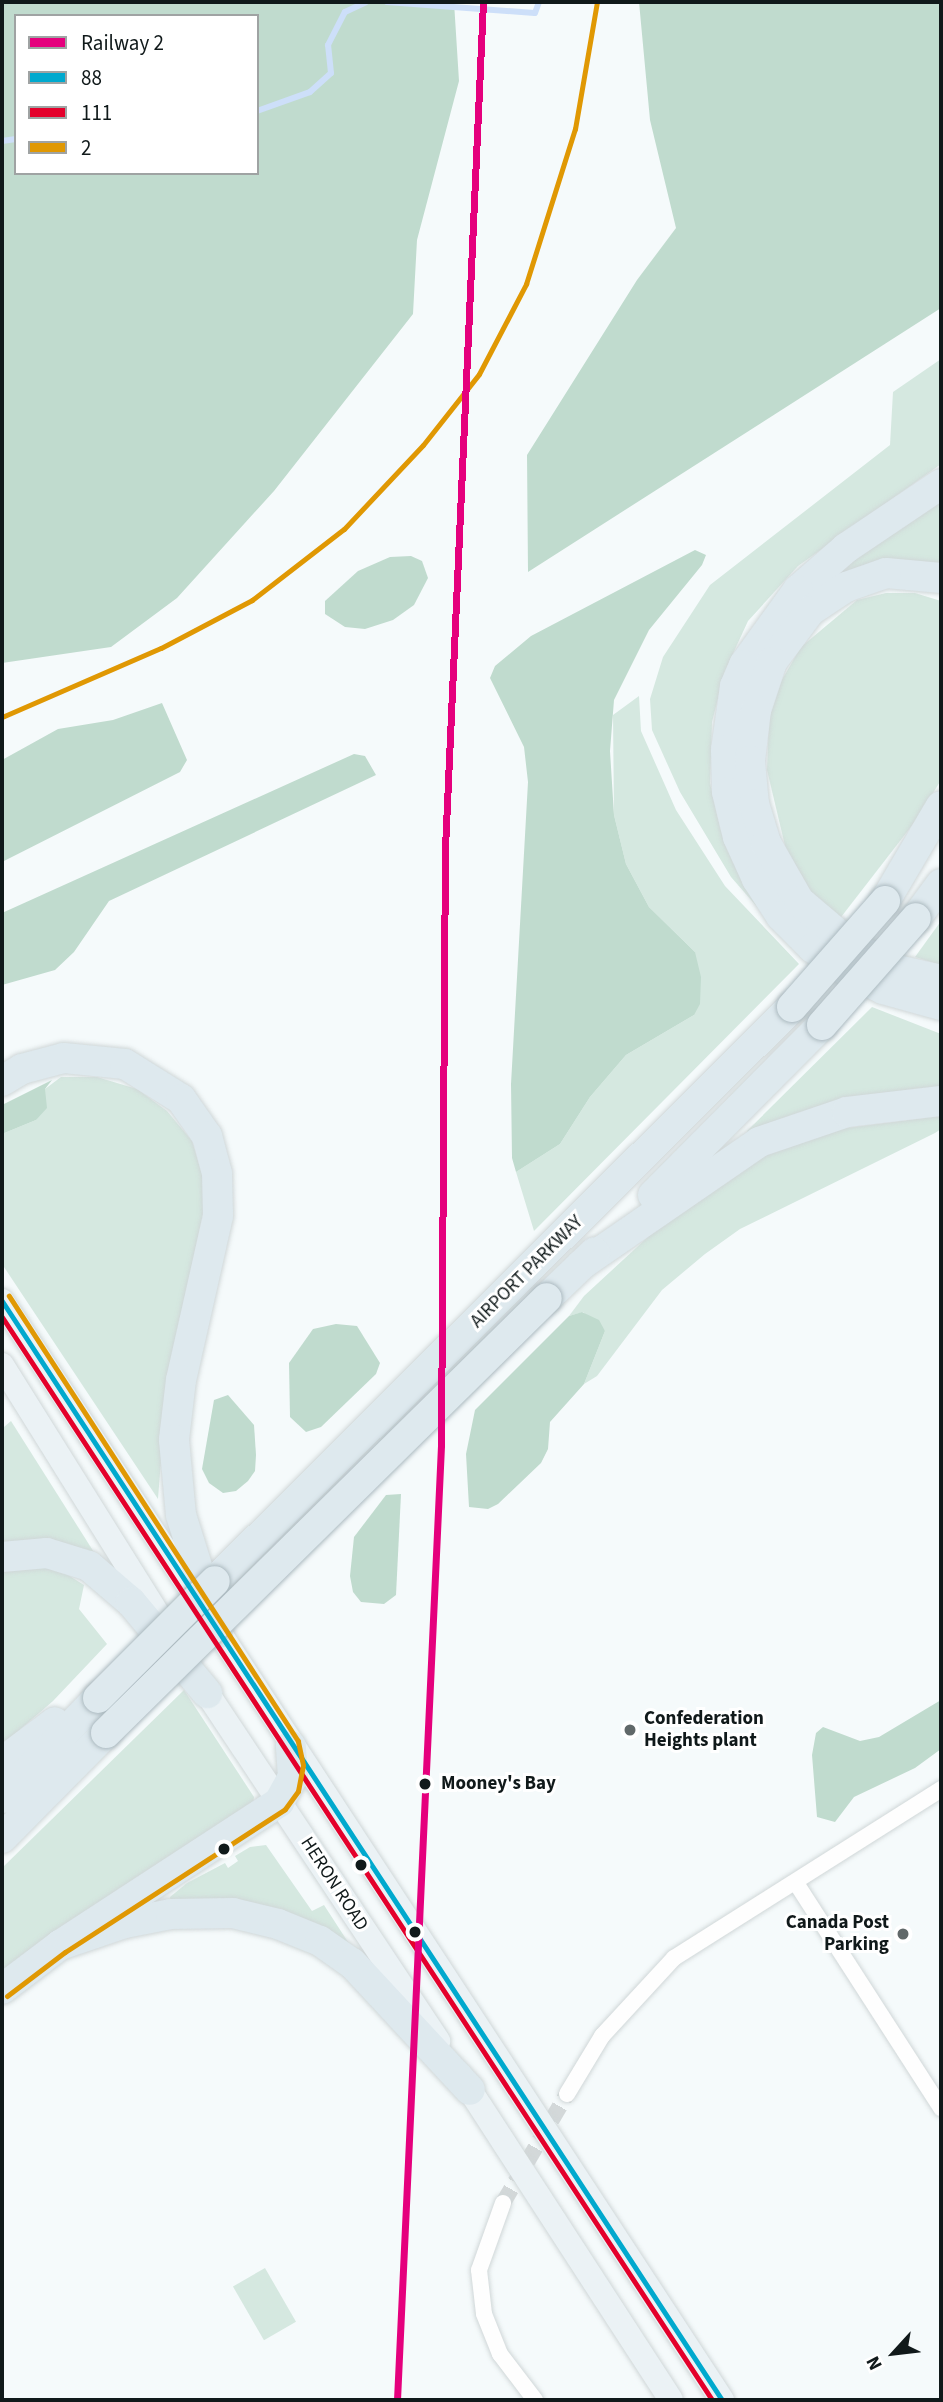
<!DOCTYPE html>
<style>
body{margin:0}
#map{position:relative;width:943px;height:2402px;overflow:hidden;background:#f5fafb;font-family:"Source Sans 3",sans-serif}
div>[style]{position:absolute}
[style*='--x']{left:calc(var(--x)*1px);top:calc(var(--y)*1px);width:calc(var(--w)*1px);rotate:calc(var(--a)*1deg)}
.green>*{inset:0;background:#d5e8e0;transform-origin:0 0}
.forest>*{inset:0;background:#c0dbce}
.stream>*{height:6px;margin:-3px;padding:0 3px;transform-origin:3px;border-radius:3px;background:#cddff9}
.street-tunnel>*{height:16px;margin-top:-8px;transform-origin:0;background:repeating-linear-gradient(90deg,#d3d8d9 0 16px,transparent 0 24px)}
.roads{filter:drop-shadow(0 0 2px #d0d7d8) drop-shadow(0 0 2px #d0d7d8)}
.street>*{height:16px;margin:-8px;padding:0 8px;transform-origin:8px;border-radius:8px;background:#fefefe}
.primary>*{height:24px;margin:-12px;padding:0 12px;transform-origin:12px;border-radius:12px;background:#ebf2f5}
.highway>*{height:30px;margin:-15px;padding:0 15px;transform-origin:15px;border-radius:15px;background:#dee9ee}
.bridges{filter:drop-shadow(0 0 2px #acbac0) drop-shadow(0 0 2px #acbac0)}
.highway-bridge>*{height:30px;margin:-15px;padding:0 15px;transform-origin:15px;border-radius:15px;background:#dee9ee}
.bus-1>*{height:5px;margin:-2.5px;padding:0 2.5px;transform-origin:2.5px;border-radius:2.5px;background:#00a9ce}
.bus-2>*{height:5px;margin:-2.5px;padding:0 2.5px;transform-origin:2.5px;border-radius:2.5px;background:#e4002b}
.bus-3>*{height:5px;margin:-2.5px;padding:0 2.5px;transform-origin:2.5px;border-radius:2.5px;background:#e09803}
.rail-1>*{height:7px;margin:-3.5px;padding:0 3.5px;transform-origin:3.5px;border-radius:3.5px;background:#e5007d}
.dots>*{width:19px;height:19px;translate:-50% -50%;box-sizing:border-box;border:4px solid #fff;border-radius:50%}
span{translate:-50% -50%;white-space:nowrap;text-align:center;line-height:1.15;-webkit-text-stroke:6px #fff;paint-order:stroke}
.street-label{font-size:19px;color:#10191a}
.poi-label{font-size:19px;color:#10191a;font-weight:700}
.left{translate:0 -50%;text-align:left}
.right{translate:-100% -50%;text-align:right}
.stop-label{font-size:19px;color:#10191a;font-weight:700}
.frame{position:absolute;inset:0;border:4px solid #10191a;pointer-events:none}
.legend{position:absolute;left:14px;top:14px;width:245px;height:161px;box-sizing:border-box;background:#fff;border:2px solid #9fa3a3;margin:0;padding:9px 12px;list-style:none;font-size:21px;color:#10191a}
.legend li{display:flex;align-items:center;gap:14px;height:35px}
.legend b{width:35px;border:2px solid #9fa3a3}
.north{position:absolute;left:859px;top:2318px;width:70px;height:70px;-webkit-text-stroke:5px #fff;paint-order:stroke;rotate:243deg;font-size:19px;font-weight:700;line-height:28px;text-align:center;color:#10191a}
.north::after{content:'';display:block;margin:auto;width:24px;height:32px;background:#10191a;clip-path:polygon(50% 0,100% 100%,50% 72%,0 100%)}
</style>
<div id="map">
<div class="green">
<i style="clip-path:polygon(941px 359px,941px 464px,798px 566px,748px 621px,725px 671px,712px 722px,710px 783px,720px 828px,731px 856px,788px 942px,731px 877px,680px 792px,652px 730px,650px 699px,663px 657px,710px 585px,890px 445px,893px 392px)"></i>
<i style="clip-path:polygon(941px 497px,941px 571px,799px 597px)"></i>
<i style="clip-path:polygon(886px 593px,915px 593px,941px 601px,941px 780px,917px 819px,838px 921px,814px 896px,787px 854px,767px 770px,769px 719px,780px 683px,801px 647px,857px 600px)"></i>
<i style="clip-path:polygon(639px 696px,641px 731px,676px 810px,725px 886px,799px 964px,534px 1231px,516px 1172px,560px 1144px,590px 1097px,626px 1055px,694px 1015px,695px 952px,649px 907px,626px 864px,614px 815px,613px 715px)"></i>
<i style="clip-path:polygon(941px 921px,941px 965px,915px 957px)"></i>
<i style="clip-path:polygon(872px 1007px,941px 1034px,941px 1092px,752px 1137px,747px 1131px)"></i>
<i style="clip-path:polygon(61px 1077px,97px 1077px,137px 1089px,167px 1111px,192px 1141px,204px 1181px,203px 1213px,167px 1382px,158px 1499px,2px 1264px,2px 1134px,36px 1120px,45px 1089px)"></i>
<i style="clip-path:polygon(941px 1116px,941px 1129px,935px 1133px,740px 1229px,705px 1254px,662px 1290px,597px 1376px,584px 1384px,605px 1331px,583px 1312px,569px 1316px,584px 1296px,663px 1223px,765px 1153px,823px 1131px)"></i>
<i style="clip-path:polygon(11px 1421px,97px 1557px,2px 1547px,4px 1427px)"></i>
<i style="clip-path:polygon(52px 1565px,84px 1585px,79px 1609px,107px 1644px,53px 1701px,2px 1745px,2px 1568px)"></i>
<i style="clip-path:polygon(184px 1690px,254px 1797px,253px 1805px,2px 1977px,2px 1868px)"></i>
<i style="clip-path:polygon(266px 1845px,312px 1911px,324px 1905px,357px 1956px,171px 1903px,170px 1897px,187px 1883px,225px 1863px,228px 1868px,238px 1861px,235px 1856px,250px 1847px)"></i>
<i style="left:265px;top:2268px;width:62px;height:37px;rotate:60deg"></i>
</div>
<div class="forest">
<i style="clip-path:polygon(evenodd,15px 2px,454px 2px,459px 81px,417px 240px,413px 314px,274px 491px,177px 598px,111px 647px,2px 663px,2px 4px,15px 2px,16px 16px,257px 16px,257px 173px,16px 173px,16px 16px)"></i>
<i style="clip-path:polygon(639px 2px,941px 2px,941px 308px,528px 572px,527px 455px,637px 280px,676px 228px,650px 120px)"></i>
<i style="clip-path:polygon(695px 550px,706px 555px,702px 565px,649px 630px,614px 700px,610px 751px,614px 815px,626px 864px,649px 907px,695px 952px,701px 977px,700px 1004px,694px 1015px,626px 1055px,590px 1097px,560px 1144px,516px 1172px,512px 1158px,511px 1084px,528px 782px,524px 747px,490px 678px,495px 666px,531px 636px)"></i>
<i style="clip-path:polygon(411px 556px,422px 561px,428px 578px,414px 605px,393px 620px,365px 629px,345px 627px,325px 614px,325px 601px,358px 571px,390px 557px)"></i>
<i style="clip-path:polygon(162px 703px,187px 760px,180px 772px,2px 862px,2px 760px,58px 729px,113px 720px)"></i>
<i style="clip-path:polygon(354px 754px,365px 756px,376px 775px,109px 901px,74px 952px,55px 970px,2px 985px,2px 913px)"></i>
<i style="clip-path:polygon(52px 1080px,45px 1089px,47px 1108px,36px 1120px,2px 1134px,2px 1105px)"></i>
<i style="clip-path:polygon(582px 1312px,599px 1320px,605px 1331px,584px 1384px,550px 1422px,548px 1449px,541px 1463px,498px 1504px,488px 1509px,469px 1507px,466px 1454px,475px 1410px,569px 1316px)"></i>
<i style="clip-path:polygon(336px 1324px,357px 1326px,380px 1363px,376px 1374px,321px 1427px,306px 1432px,290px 1417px,289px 1363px,313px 1329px)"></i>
<i style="clip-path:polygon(228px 1395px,254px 1425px,256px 1455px,255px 1471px,248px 1481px,236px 1491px,223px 1493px,209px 1483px,202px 1469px,214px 1400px)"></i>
<i style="clip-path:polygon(401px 1494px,396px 1595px,384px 1604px,361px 1602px,353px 1592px,350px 1576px,354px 1537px,386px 1495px)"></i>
<i style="clip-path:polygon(941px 1700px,941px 1749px,915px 1768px,854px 1797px,835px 1822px,817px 1817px,812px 1755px,816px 1733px,823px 1727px,860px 1741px,879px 1737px)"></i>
</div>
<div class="stream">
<i style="--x:387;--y:2;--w:148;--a:4.3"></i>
<i style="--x:535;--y:13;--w:12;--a:-70"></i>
<i style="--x:257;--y:111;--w:56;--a:-19.7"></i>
<i style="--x:310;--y:92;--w:28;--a:-42"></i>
<i style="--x:331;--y:73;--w:28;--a:-96"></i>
<i style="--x:328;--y:45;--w:37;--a:-63"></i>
<i style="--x:345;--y:12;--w:23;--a:-25"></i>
<i style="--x:2;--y:141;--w:14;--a:-8"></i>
</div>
<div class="street-tunnel">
<i style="--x:503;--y:2203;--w:126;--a:-59.6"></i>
</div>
<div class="roads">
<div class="street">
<i style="--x:796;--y:1883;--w:268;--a:57.2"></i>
<i style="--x:567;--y:2094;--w:68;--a:-58.9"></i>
<i style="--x:602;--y:2036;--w:106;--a:-47.3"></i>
<i style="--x:674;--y:1958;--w:316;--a:-32.3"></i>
<i style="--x:503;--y:2203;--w:71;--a:109.7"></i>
<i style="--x:479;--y:2270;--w:44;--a:83.5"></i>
<i style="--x:484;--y:2314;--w:43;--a:68.2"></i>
<i style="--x:500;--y:2354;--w:58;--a:52.7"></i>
</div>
<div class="primary">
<i style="--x:2;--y:1301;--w:1314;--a:56.77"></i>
<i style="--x:2;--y:1365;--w:308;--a:58"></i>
<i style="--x:197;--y:1678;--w:436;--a:56.4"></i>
<i style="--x:460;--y:2075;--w:387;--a:57"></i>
</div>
<div class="highway">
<i style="--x:941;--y:484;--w:115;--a:146"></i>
<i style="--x:846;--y:548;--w:64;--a:138.8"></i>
<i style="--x:798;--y:590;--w:92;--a:125.8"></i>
<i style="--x:744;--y:665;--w:23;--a:113"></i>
<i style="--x:735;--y:686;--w:65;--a:98"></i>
<i style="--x:726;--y:750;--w:42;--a:88.6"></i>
<i style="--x:727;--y:792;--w:46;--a:76.3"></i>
<i style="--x:738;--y:837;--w:46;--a:65.7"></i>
<i style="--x:757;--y:879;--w:44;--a:57"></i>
<i style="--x:781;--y:916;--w:45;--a:45"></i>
<i style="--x:813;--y:948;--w:41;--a:34.1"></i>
<i style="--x:847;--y:971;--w:40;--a:26.6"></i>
<i style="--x:883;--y:989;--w:60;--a:15.4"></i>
<i style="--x:941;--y:578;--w:55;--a:-174.8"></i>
<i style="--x:886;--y:573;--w:42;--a:160.7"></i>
<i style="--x:846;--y:587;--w:43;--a:146.3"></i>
<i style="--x:810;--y:611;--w:64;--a:126.7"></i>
<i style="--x:772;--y:662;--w:51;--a:108.4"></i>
<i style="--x:756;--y:710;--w:51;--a:96.7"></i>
<i style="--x:750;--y:761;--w:43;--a:84.7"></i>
<i style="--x:754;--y:804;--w:41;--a:72.9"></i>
<i style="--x:766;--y:843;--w:67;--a:60.4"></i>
<i style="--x:799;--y:901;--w:70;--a:40.3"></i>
<i style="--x:852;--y:946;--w:51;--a:28.1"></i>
<i style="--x:897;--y:970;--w:45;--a:12.8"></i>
<i style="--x:885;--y:901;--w:110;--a:-59.5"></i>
<i style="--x:916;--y:918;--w:42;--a:-53.7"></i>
<i style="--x:2;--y:1081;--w:23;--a:-31"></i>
<i style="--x:22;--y:1069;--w:43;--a:-14.7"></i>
<i style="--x:64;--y:1058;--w:61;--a:5.6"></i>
<i style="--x:125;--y:1064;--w:66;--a:32"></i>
<i style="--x:181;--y:1099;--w:45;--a:54.9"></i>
<i style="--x:207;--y:1136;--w:39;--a:75"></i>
<i style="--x:217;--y:1174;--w:42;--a:88.6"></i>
<i style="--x:218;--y:1216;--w:168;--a:102.7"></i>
<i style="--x:181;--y:1380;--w:60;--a:96.7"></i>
<i style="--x:174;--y:1440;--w:75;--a:84.7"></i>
<i style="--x:181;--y:1515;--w:124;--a:72.6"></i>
<i style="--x:653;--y:1195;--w:240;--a:-45.2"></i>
<i style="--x:581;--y:1265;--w:216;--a:-34.6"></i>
<i style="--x:759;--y:1142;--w:93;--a:-18.8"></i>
<i style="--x:847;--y:1112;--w:95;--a:-6.7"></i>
<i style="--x:547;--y:1298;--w:66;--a:-43.8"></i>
<i style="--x:2;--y:1557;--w:45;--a:-5.1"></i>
<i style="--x:47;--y:1553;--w:44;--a:17.2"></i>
<i style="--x:89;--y:1566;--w:55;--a:40.6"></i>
<i style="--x:131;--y:1602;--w:119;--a:50.1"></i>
<i style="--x:215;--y:1581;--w:814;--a:-44.85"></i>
<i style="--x:2;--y:1762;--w:66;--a:-37"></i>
<i style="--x:2;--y:1798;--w:139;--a:-46.2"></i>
<i style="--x:2;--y:1838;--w:148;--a:-45.3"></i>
<i style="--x:60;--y:1945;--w:69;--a:-18.7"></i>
<i style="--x:125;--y:1923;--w:47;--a:-11.1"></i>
<i style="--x:171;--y:1914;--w:62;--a:-0.9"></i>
<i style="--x:233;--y:1913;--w:46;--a:13.7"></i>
<i style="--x:278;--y:1924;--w:45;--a:22"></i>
<i style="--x:320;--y:1941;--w:39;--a:35"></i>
<i style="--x:352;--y:1963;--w:173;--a:47.1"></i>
<i style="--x:2;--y:1989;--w:73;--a:-37.2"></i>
<i style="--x:60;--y:1945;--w:262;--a:-33.1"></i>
<i style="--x:279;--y:1802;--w:29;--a:-61"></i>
<i style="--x:293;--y:1777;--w:31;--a:-94"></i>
</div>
</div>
<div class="bridges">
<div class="highway-bridge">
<i style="--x:792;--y:1007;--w:141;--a:-48.7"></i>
<i style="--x:822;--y:1025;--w:142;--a:-48.7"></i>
<i style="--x:98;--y:1698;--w:165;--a:-45"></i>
<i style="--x:106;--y:1733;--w:619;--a:-44.61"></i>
</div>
</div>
<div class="bus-1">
<i style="--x:2;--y:1301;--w:1314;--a:56.77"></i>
</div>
<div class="bus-2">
<i style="--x:2;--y:1317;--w:1295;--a:56.75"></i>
</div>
<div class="bus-3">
<i style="--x:2;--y:717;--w:173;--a:-23.5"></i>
<i style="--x:161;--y:648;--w:103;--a:-27.8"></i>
<i style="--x:252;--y:600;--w:116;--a:-37.7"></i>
<i style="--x:344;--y:529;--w:115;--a:-46.8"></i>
<i style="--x:423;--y:445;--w:90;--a:-51.7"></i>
<i style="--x:479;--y:374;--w:102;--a:-62.4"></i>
<i style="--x:526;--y:284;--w:163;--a:-72.5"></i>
<i style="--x:575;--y:129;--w:129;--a:-80.2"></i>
<i style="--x:7;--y:1996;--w:73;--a:-37.2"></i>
<i style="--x:65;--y:1952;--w:262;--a:-33"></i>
<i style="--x:285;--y:1809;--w:22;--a:-54"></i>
<i style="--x:298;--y:1791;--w:26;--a:-79"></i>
<i style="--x:303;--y:1765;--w:25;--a:-102"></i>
<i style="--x:298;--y:1741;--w:531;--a:-123"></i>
</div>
<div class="rail-1">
<i style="--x:397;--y:2400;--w:956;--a:-87.36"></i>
<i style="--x:441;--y:1445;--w:597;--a:-89.62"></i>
<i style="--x:445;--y:848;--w:847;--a:-87.43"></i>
</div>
<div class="dots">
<i style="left:630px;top:1730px;background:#606869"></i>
<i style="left:425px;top:1784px;background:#10191a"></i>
<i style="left:224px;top:1849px;background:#10191a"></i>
<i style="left:361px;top:1865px;background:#10191a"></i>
<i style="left:415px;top:1932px;background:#10191a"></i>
<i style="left:903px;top:1934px;background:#606869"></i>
</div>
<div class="street-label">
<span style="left:527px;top:1272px;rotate:-45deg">AIRPORT PARKWAY</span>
<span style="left:334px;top:1884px;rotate:57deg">HERON ROAD</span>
</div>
<div class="poi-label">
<span class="left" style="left:644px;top:1730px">Confederation<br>Heights plant</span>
<span class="right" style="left:889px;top:1934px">Canada Post<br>Parking</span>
</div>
<div class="stop-label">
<span class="left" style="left:441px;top:1784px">Mooney's Bay</span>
</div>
<div class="frame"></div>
<ul class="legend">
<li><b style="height:9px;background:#e5007d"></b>Railway 2</li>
<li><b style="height:9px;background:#00a9ce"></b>88</li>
<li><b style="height:9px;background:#e4002b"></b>111</li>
<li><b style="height:9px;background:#e09803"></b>2</li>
</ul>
<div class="north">N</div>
</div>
